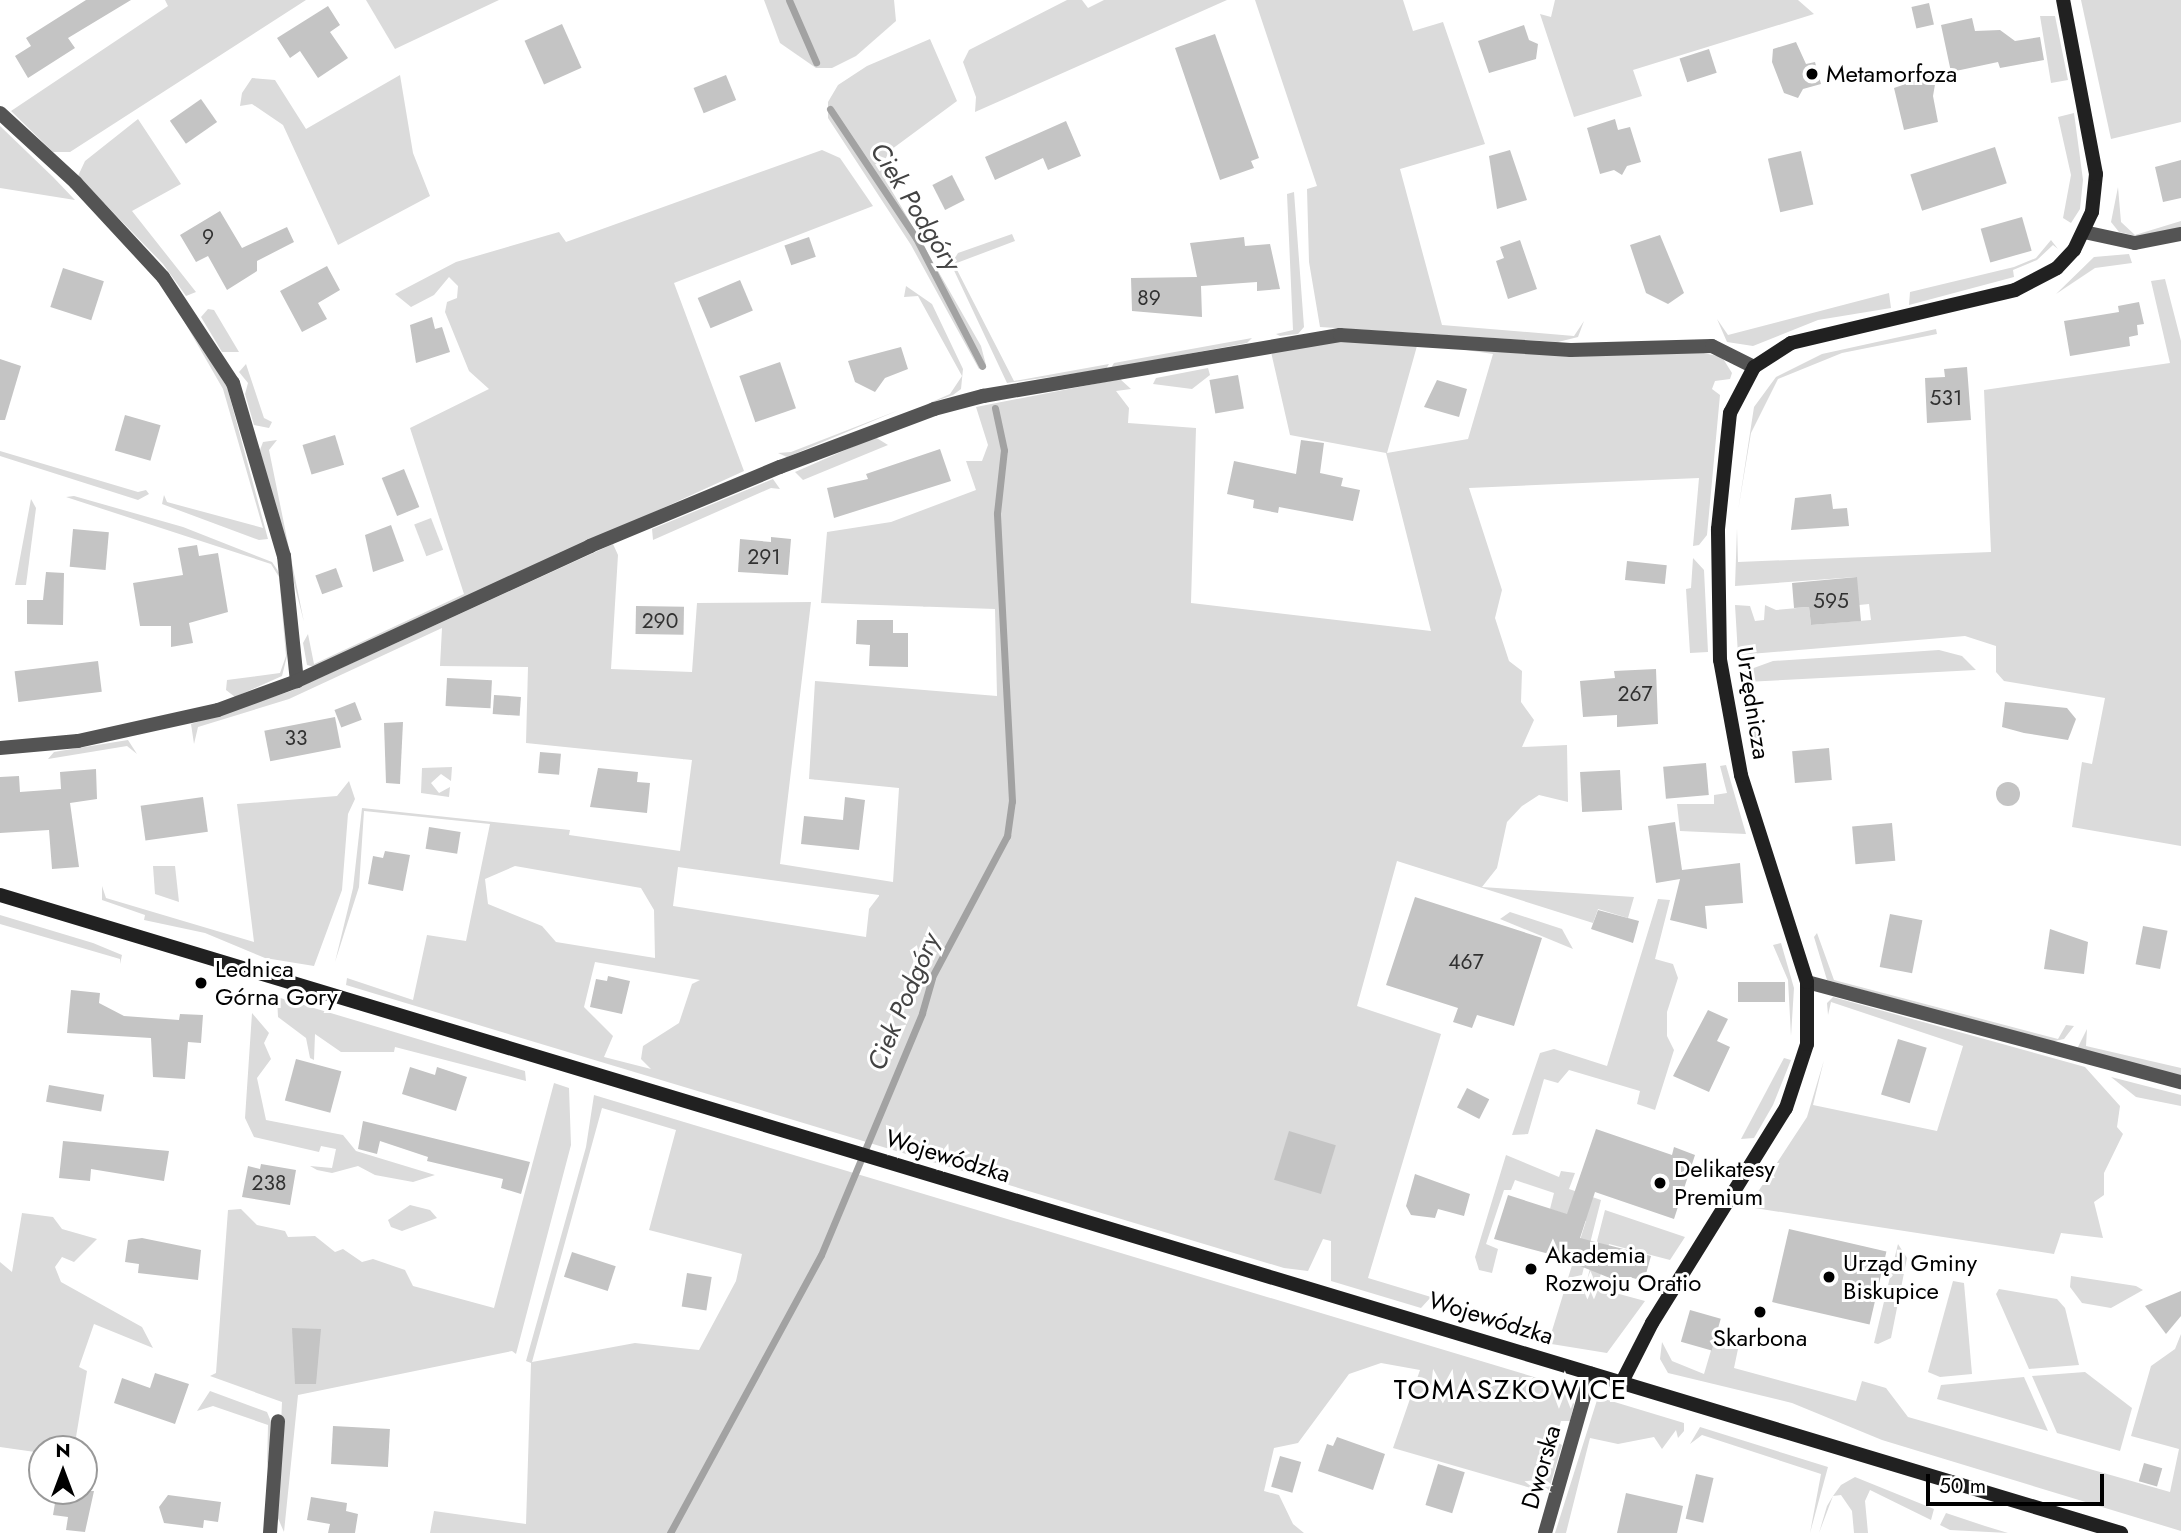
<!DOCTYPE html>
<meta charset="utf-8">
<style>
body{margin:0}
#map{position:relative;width:2181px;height:1533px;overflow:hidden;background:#fff;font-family:Jost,sans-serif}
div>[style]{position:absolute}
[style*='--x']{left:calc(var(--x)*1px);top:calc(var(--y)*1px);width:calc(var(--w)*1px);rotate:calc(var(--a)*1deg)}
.green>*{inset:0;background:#dbdbdb;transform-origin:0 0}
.stream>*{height:7px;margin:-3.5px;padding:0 3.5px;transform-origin:3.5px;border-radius:3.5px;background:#a2a2a2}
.building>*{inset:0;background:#c4c4c4;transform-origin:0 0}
.round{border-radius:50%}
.street>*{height:14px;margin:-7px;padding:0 7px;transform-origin:7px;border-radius:7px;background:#545454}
.secondary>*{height:14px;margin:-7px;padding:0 7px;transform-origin:7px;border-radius:7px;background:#212121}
.dots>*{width:19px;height:19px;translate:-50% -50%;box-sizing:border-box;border:4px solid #fff;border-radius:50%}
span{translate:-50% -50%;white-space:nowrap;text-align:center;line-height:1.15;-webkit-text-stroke:6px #fff;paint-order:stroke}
.number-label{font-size:21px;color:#313131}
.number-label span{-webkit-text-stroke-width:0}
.poi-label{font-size:24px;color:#000}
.left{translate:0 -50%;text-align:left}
.street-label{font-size:24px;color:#000}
.water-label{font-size:26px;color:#434343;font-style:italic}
.quarter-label{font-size:28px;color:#000;letter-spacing:2px}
.north{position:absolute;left:28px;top:1435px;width:70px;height:70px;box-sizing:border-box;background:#fff;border:2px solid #999;border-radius:50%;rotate:0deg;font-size:19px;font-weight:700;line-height:28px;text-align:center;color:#000}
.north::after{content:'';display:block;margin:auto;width:24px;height:32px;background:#000;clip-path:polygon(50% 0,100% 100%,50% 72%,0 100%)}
.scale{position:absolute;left:1926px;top:1474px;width:178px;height:32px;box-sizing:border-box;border:4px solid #000;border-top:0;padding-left:9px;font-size:21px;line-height:24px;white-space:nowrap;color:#000;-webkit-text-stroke:5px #fff;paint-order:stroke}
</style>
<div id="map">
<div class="green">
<i style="clip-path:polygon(165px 0,306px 0,70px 152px,53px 152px,11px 111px,168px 6px)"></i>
<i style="clip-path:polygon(366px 0,499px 0,395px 49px)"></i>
<i style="clip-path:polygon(764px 0,894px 0,896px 21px,856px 56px,832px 68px,816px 68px,780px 43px)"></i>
<i style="clip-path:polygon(1067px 0,1082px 0,1088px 8px,1104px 0,1227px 0,975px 112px,976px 97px,963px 62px,969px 50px)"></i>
<i style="clip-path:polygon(1255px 0,1403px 0,1413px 31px,1443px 22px,1485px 144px,1400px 169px,1442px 325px,1574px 336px,1584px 321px,1578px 337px,1558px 342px,1320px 327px,1309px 262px,1307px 189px,1317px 186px)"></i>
<i style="clip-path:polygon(1555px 0,1798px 0,1814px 14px,1633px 70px,1642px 96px,1574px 117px,1540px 14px,1551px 17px)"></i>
<i style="clip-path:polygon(2081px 0,2181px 0,2181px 122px,2111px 139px)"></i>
<i style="clip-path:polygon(2040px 16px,2055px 16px,2068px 80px,2051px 83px)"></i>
<i style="clip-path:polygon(930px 39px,957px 101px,888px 152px,882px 173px,981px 346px,986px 365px,979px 369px,911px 245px,828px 118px,828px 102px,838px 85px,867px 66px)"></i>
<i style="clip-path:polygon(400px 75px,413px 153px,430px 196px,338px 245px,283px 125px,252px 104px,240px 106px,242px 93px,252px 78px,275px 80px,306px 129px)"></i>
<i style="clip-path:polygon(2074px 113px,2083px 180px,2080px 209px,2071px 223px,2063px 218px,2071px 175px,2058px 117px)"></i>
<i style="clip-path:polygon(138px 119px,181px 184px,132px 211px,196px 292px,186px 296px,163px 264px,78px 176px,85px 161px)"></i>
<i style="clip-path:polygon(0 126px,53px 177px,75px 200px,0 188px)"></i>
<i style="clip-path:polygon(822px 150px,840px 158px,873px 206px,674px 283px,744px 471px,315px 667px,307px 665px,303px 643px,308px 634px,314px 664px,464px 594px,410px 428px,489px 389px,469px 371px,445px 312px,447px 302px,457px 298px,458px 286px,449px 277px,434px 295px,411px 307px,395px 294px,456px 262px,559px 232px,566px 242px)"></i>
<i style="clip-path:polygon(2118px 187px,2121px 222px,2135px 235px,2181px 221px,2181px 227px,2141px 237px,2119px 232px,2111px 222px)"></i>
<i style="clip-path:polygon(1294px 192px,1304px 327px,1298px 334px,1280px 336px,1276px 334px,1293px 330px,1287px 194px)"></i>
<i style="clip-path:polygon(1012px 234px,1015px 241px,954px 264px,1014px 381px,1109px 364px,1106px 369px,1007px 383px,951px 264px,958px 253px)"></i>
<i style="clip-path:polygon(2051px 240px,2058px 249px,2053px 245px,2037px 260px,2013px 270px,2014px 277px,1909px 305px,1910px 292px,2014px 267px,2036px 258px)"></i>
<i style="clip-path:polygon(2129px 254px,2132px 263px,2095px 268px,2056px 294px,2094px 257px)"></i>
<i style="clip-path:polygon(2165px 279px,2181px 341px,2181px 846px,2072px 827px,2082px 762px,2092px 764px,2105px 698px,2004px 681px,1996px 672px,1996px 646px,1965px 636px,1738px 655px,1735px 605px,1750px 606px,1755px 621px,1764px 620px,1765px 605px,1776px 610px,1809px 607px,1811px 625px,1871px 620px,1869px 604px,1859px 605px,1856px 577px,1735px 586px,1737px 528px,1738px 562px,1991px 552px,1984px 390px,2170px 363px,2151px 281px)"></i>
<i style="clip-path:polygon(906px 286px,932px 304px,963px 369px,961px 389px,953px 395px,925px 405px,950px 394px,962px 376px,918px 296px,904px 297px)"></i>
<i style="clip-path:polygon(1889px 293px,1891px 308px,1818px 320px,1753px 346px,1727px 342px,1717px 319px,1728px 335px)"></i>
<i style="clip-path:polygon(169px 295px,227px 387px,268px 539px,259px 540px,162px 504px,164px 495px,167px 502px,263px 528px,223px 389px)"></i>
<i style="clip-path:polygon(208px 309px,214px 310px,239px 352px,222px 352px,201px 317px)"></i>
<i style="clip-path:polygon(1936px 329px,1937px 334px,1842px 353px,1778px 379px,1751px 433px,1738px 511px,1754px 407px,1776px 377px,1822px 354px)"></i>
<i style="clip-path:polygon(1252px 338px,1247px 343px,1111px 368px,1114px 363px)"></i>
<i style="clip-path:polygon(evenodd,1345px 340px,1417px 346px,1387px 453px,1468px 439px,1493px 354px,1466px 350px,1466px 346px,1699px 352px,1722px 357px,1732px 373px,1730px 379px,1715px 381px,1712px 389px,1720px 395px,1707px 535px,1699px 545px,1693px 546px,1699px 478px,1469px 488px,1502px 590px,1495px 618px,1509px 661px,1522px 671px,1521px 702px,1534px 720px,1522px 747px,1567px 745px,1568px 802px,1539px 795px,1522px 806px,1507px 822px,1497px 868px,1482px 887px,1634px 897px,1628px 918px,1598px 909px,1593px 923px,1397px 861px,1357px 1006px,1441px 1034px,1368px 1278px,1431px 1297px,1421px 1308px,1331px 1281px,1331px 1241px,1323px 1239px,1308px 1271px,1284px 1268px,346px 985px,347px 978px,413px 1000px,427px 935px,466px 941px,490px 824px,364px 811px,359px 887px,335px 962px,353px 888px,362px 808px,570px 830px,569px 835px,680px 851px,692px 760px,526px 743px,528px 667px,440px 666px,442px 628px,289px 699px,198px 727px,194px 744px,191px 724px,291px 691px,613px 544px,618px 555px,611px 669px,692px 672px,697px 603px,811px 602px,780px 864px,893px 882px,899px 788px,809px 779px,815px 681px,997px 696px,995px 609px,821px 603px,827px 532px,891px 522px,976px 490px,966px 461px,982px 461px,988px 445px,976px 407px,1120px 379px,1131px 389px,1116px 391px,1129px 408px,1128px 423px,1196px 428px,1191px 603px,1431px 631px,1386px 453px,1290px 435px,1271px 352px,1345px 340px,515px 866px,641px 888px,654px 910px,655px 958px,556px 942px,542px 926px,488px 904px,485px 879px,515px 866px,1345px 340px,678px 867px,879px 895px,879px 896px,869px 909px,866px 937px,673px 906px,678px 867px,1345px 340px,595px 962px,700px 980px,692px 984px,679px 1023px,643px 1046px,641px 1059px,651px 1069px,604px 1057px,613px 1036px,584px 1007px,595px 962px)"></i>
<i style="clip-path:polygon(246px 364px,264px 418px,272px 422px,269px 428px,254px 425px,245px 394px,248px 383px,239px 372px)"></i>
<i style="clip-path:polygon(1208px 368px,1210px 375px,1192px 389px,1153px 384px,1156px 378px)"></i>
<i style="clip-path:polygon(899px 410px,787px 457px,778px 453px,791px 452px)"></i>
<i style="clip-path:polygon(875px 437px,888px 445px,803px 480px,795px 472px)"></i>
<i style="clip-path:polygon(277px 440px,269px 450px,304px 622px,260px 450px,263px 442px)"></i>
<i style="clip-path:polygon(0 451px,138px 492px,146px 490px,149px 494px,138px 500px,0 456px)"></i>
<i style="clip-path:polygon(773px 479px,780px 489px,771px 488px,653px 540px,652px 529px)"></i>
<i style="clip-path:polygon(74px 496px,183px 527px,272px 562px,280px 574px,288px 652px,282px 676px,235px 697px,226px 690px,227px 680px,280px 673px,286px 656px,279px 577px,271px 564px,66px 497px)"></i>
<i style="clip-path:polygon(31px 499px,36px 508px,26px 585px,15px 585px)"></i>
<i style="left:431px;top:518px;width:34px;height:18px;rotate:69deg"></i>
<i style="clip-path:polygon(1693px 558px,1704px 570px,1708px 652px,1690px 653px,1686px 589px,1691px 588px)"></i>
<i style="clip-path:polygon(1939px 650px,1962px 656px,1976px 670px,1745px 682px,1760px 748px,1753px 749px,1740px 673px,1773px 661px)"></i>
<i style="clip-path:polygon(128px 740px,137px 754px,127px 746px,48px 759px,54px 752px)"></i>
<i style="clip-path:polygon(1726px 765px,1746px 834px,1680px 831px,1677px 804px,1714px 804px,1714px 795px,1727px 793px,1720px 766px)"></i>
<i style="clip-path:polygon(452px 767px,451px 781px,441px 774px,431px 783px,439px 793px,450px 787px,449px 797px,421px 793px,422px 768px)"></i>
<i style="clip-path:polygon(349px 781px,355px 799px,348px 814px,342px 890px,314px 966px,265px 958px,205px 933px,144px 920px,145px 915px,102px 900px,102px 886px,106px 898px,254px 942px,237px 804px,337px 796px)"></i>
<i style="clip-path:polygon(153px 866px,175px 866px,179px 902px,155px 894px)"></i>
<i style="clip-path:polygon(1658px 899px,1670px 900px,1655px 959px,1673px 964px,1678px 978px,1667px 1012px,1667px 1036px,1674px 1050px,1655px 1110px,1637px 1104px,1640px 1091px,1569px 1070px,1558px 1083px,1544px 1079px,1528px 1134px,1512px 1135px,1540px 1053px,1554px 1049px,1607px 1066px)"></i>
<i style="clip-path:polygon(1510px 912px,1562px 929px,1573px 949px,1500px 919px)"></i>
<i style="clip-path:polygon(0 915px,93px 943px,122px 955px,120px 964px,120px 959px,0 924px)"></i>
<i style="clip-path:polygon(1817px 933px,1834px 980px,2058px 1039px,2066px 1025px,2074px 1026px,2064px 1039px,2050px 1042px,1827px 980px,1814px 937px)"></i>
<i style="clip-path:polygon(1781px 943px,1794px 988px,1791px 1036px,1788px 980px,1773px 945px)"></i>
<i style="clip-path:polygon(277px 997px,525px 1071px,526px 1081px,395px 1047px,394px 1052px,341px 1052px,315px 1034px,314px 1060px,310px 1058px,306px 1038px,278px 1017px)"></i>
<i style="clip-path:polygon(1833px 997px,2085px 1067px,2120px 1106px,2117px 1127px,2123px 1134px,2104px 1173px,2104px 1195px,2094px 1202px,2103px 1238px,2061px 1233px,2054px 1254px,1748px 1207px,1807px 1117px,1824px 1060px,1813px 1105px,1937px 1131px,1963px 1046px,1831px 1002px,1828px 1015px,1827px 1003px)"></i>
<i style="clip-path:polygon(252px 1013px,269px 1033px,264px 1043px,271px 1059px,257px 1078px,266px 1120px,343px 1135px,356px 1151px,435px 1175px,413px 1182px,375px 1175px,358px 1166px,332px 1173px,317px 1170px,310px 1166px,332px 1168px,336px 1149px,321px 1146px,319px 1152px,254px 1137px,245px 1118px)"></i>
<i style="clip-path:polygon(2087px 1029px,2086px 1046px,2181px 1068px,2181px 1076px,2077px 1049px)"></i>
<i style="clip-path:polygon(1784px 1058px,1791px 1060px,1773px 1105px,1754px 1138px,1741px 1139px)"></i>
<i style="clip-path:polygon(2111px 1077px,2181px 1095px,2181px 1106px,2136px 1097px)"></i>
<i style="clip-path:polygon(554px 1083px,569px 1088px,571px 1145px,516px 1354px,512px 1351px,298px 1395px,284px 1532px,277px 1516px,282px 1402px,210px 1376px,216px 1373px,228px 1210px,241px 1209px,257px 1225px,285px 1231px,288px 1237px,315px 1236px,335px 1252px,343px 1249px,362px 1262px,373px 1259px,405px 1270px,413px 1286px,494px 1308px)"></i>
<i style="clip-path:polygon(evenodd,594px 1095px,1564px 1386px,1574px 1404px,1570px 1421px,1561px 1421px,1555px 1441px,1562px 1445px,1548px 1493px,1393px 1448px,1420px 1370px,1381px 1363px,1349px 1374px,1298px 1443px,1274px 1448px,1264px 1491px,1279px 1495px,1293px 1524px,1304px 1533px,430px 1533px,434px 1511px,526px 1524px,531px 1363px,526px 1361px,586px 1147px,594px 1095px,602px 1108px,676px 1130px,649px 1230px,742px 1254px,736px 1281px,699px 1350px,635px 1343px,532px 1362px,602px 1108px)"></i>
<i style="clip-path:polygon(1506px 1155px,1559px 1177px,1561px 1171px,1575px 1173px,1569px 1189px,1601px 1200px,1582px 1275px,1568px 1278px,1586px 1221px,1550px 1209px,1554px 1193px,1515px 1180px,1511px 1190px,1504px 1190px,1486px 1244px,1498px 1249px,1492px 1273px,1479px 1270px,1475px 1257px)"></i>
<i style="clip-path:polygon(410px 1205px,430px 1210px,437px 1218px,402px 1231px,391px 1227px,388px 1220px)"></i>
<i style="clip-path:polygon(1605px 1210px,1685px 1237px,1670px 1260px,1609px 1244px,1597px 1288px,1645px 1301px,1607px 1353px,1533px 1341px,1459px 1316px,1458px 1305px,1551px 1334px,1566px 1285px,1587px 1280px)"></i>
<i style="clip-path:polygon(22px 1213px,53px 1217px,62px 1229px,97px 1239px,74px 1262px,62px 1257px,55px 1267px,61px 1282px,142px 1327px,153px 1348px,94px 1324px,79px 1367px,87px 1371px,74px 1449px,42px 1449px,42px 1453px,0 1447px,0 1262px,12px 1272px)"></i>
<i style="clip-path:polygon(1898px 1244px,1907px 1258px,1891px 1338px,1878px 1344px,1874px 1343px)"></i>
<i style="clip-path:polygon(2071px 1276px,2136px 1286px,2143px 1290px,2111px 1308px,2082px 1303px,2070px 1287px)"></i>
<i style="clip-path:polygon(1953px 1281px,1964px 1283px,1972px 1374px,1940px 1377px,1928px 1372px)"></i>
<i style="clip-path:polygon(1999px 1289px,2057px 1299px,2065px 1308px,2079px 1365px,2029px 1369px,1996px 1294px)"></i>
<i style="clip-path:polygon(1717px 1330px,1738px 1349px,1734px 1368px,1856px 1401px,1862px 1381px,1886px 1388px,1908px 1417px,2170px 1492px,2179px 1449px,2131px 1436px,2151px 1366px,2175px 1349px,2181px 1334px,2181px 1531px,1882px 1440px,1792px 1403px,1668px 1373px,1660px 1359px,1662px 1342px,1672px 1361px,1704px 1374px)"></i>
<i style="clip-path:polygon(2085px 1372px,2132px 1408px,2120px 1451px,2057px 1433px,2032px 1376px)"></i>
<i style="clip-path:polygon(2024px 1377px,2048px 1431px,1937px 1399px,1941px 1385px)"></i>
<i style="clip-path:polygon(210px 1391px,267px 1412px,274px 1429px,267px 1467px,268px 1425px,213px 1406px,197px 1411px)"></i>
<i style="clip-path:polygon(1598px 1397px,1684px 1423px,1684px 1431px,1678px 1438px,1676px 1430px,1662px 1449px,1654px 1437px,1618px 1444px,1590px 1438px,1566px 1533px,1555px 1533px)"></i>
<i style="clip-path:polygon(1700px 1427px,1828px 1467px,1810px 1533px,1821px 1474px,1702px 1435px,1690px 1444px)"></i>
<i style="clip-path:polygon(1855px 1477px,1934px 1509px,1931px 1520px,1870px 1490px,1865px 1501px,1868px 1533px,1854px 1533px,1852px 1511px,1841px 1495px,1833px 1496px,1819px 1533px,1827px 1506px,1833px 1496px,1841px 1485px)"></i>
<i style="clip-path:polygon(1946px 1513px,1985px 1526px,2008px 1533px,1950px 1530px,1940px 1525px)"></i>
</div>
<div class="stream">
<i style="--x:789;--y:0;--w:68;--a:66.5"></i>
<i style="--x:830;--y:109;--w:155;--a:56.3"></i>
<i style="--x:916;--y:238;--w:144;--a:62.7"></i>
<i style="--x:670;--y:1533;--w:316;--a:-61.5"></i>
<i style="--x:821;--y:1255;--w:262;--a:-67.3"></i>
<i style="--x:922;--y:1013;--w:37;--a:-74"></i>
<i style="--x:932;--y:977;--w:160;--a:-62"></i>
<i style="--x:1007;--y:836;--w:35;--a:-82"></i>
<i style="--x:1012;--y:801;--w:288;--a:-93"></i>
<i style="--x:997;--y:513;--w:63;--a:-83.7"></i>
<i style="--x:1004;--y:450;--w:43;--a:-102.1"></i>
</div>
<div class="building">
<i style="clip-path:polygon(86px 0,131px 0,68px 38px,75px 48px,28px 78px,15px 56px,31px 46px,26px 38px)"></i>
<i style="left:1929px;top:3px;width:22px;height:18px;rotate:77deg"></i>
<i style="clip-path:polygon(328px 6px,340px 25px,330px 32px,348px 58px,318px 78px,300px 51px,290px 58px,277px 38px)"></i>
<i style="clip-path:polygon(1972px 18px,1975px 31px,2000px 30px,2015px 41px,2040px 37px,2044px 60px,2000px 68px,1998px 62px,1951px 72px,1941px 25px)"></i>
<i style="left:562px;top:24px;width:48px;height:41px;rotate:66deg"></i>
<i style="clip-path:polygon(1524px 25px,1529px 40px,1538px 44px,1536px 59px,1489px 73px,1478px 41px)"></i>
<i style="clip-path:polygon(1215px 34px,1259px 158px,1251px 161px,1254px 168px,1220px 180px,1175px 48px)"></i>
<i style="clip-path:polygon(1796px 42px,1806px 64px,1815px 62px,1821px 84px,1803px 89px,1798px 98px,1784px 93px,1772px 62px,1773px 49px)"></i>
<i style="left:1709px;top:49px;width:25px;height:31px;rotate:72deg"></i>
<i style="clip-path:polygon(1937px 73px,1933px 96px,1938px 122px,1904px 130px,1894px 88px)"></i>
<i style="left:726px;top:75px;width:27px;height:35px;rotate:68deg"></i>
<i style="left:201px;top:99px;width:28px;height:38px;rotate:55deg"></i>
<i style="clip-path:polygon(1615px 119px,1618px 130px,1630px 127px,1641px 162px,1627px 166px,1622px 175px,1614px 170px,1600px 174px,1587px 128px)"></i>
<i style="clip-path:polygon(1066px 121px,1081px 156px,1048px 170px,1043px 158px,995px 180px,985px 157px)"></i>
<i style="left:1995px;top:147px;width:38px;height:89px;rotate:72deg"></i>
<i style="clip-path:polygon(1510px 150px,1527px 200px,1497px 209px,1489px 156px)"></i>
<i style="left:1801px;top:151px;width:55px;height:34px;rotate:77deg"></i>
<i style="clip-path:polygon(2181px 160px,2181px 198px,2163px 202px,2155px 167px)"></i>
<i style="left:952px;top:175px;width:28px;height:22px;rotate:63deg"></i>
<i style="clip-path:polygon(220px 211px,242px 248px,287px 227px,294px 242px,257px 261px,257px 271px,227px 290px,208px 256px,196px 262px,180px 235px)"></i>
<i style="left:2022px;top:217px;width:35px;height:43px;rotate:74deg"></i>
<i style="clip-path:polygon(1660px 235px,1684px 293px,1668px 304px,1646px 293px,1630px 245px)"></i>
<i style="left:809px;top:237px;width:21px;height:26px;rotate:71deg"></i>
<i style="clip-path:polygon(1244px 237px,1245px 246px,1270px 244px,1280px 289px,1257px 291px,1257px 282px,1201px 286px,1202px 317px,1132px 311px,1131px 278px,1197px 277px,1190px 243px)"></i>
<i style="clip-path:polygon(1520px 240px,1537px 289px,1508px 299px,1496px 261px,1504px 258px,1500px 247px)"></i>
<i style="clip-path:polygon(327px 266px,340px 290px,318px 303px,327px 319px,302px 332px,280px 291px)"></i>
<i style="left:63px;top:268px;width:43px;height:41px;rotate:18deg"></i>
<i style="left:740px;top:280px;width:33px;height:46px;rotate:67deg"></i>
<i style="clip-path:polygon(2139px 302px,2144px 324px,2137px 325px,2138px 335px,2129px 337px,2130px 346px,2070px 356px,2064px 321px,2119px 312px,2118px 306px)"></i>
<i style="clip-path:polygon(432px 317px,435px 329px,442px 327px,450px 352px,416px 363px,410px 325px)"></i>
<i style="clip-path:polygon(901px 347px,908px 369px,885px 378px,875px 392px,855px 382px,848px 361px)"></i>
<i style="clip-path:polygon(0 359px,21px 366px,5px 420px,0 420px)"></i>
<i style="left:780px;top:362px;width:49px;height:43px;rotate:71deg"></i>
<i style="clip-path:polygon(1967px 367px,1971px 420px,1927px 423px,1925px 378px,1945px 377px,1944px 369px)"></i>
<i style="left:1238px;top:375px;width:34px;height:29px;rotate:80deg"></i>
<i style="clip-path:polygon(1437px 380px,1467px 389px,1459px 417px,1424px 407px)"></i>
<i style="left:125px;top:415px;width:37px;height:37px;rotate:16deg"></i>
<i style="left:335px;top:435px;width:31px;height:34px;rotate:73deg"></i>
<i style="clip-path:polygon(1301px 440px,1324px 443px,1320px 473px,1343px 478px,1341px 486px,1360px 490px,1353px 521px,1279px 507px,1278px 513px,1253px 508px,1254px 500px,1227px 494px,1234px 461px,1296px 474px)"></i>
<i style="clip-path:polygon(940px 449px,951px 481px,834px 518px,827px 488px,868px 479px,866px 474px)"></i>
<i style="left:404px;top:469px;width:41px;height:24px;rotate:68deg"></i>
<i style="clip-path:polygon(1831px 494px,1833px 509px,1847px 508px,1849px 526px,1791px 530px,1795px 498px)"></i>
<i style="clip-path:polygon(391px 525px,404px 561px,373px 572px,365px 535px)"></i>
<i style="left:73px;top:529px;width:36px;height:38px;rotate:5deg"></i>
<i style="clip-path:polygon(771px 537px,791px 539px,788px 575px,738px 572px,740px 539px,771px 542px)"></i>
<i style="clip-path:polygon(197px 545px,199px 556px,218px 553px,228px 612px,189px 623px,193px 643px,171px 647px,171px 626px,140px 626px,133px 583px,183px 575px,178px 548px)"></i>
<i style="left:1627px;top:561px;width:40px;height:19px;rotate:6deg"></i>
<i style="left:336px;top:568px;width:20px;height:22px;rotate:70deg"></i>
<i style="clip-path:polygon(46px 572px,64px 573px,63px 625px,27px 624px,27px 600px,43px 600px)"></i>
<i style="clip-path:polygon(1857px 577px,1861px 621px,1811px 625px,1809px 607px,1794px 608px,1792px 583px)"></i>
<i style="left:636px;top:606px;width:48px;height:28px;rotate:1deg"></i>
<i style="clip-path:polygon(857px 620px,893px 620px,893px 633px,908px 633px,908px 667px,869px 666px,870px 645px,856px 644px)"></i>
<i style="left:98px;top:661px;width:31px;height:84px;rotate:83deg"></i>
<i style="clip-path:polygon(1656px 669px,1658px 724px,1617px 727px,1617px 715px,1583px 717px,1580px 681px,1615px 678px,1614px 671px)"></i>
<i style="left:447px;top:678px;width:45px;height:28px;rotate:3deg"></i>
<i style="left:494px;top:695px;width:27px;height:19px;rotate:4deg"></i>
<i style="left:355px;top:702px;width:19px;height:22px;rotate:69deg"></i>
<i style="clip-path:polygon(2005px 702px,2067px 708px,2076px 719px,2068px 740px,2024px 733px,2002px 727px)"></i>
<i style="left:335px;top:717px;width:31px;height:72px;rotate:79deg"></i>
<i style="clip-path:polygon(403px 722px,400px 784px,386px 783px,384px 723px)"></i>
<i style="left:1829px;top:748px;width:32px;height:37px;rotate:85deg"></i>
<i style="left:540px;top:752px;width:21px;height:21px;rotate:5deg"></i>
<i style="left:1706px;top:763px;width:32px;height:43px;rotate:85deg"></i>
<i style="clip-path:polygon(598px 768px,638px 772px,637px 782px,650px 783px,647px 813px,590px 807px)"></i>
<i style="clip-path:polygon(96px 769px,97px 799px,70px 803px,79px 867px,52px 869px,49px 830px,0 833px,0 777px,19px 776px,20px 792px,61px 789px,60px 772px)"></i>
<i style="left:1620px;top:770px;width:40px;height:40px;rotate:87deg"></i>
<i class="round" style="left:1996px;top:782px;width:24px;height:24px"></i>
<i style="left:203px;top:797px;width:35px;height:63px;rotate:82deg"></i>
<i style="clip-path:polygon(845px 797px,865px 800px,859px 850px,801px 844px,804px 816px,843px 820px)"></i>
<i style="clip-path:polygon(1675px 822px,1682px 870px,1740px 863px,1743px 903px,1705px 906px,1707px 929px,1670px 920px,1680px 879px,1656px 883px,1648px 826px)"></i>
<i style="left:1892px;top:823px;width:38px;height:40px;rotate:85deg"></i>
<i style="left:429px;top:827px;width:32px;height:22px;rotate:9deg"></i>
<i style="clip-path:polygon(385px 851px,410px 855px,403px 891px,368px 884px,373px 856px,383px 858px)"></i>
<i style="clip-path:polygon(1415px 897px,1542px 938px,1514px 1026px,1477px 1015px,1472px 1028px,1453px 1022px,1458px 1008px,1386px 985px)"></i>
<i style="clip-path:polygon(1598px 910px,1639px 921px,1633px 943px,1591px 929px)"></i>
<i style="left:1890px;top:914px;width:33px;height:54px;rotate:11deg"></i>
<i style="left:2143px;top:926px;width:25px;height:39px;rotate:11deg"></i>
<i style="clip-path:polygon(2050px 929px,2088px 942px,2084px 974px,2044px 969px)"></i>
<i style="clip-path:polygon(608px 976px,630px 981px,622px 1014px,590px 1007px,596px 979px,607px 981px)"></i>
<i style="left:1785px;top:982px;width:20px;height:47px;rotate:90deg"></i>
<i style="clip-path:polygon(71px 990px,100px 993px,99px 1003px,124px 1016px,179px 1020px,180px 1014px,203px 1015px,201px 1043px,188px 1042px,185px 1079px,153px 1077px,151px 1038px,67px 1033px)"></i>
<i style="clip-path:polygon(1708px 1010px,1728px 1019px,1717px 1041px,1730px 1047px,1709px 1092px,1673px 1076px)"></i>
<i style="left:1898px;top:1039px;width:30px;height:58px;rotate:17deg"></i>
<i style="left:296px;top:1059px;width:47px;height:43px;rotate:15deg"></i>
<i style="clip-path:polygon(410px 1067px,435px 1075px,437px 1067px,467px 1077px,456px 1111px,402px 1094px)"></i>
<i style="left:49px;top:1085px;width:56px;height:17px;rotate:10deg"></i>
<i style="left:1467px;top:1088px;width:25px;height:22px;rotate:27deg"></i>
<i style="clip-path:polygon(363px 1121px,530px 1162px,521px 1194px,501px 1188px,503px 1179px,427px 1161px,428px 1157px,380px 1141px,377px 1154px,358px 1149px)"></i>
<i style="clip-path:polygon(1596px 1129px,1672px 1155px,1674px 1147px,1695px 1155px,1674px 1219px,1595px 1192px,1580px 1238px,1651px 1256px,1644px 1281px,1629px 1277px,1627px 1285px,1553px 1255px,1494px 1239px,1508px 1195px,1567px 1214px)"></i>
<i style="left:1289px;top:1131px;width:49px;height:51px;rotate:17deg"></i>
<i style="clip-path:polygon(63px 1141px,169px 1151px,164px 1181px,91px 1169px,90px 1181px,59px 1178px)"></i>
<i style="clip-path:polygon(261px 1164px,296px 1170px,290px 1205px,242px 1197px,248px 1166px,260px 1169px)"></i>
<i style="clip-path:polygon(1415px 1174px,1470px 1194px,1464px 1216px,1438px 1209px,1435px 1218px,1411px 1215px,1406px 1206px)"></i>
<i style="left:1789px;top:1229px;width:100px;height:75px;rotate:13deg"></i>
<i style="clip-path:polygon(142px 1238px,201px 1250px,198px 1280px,138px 1273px,139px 1264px,125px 1262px,128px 1240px)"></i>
<i style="left:572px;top:1252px;width:46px;height:26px;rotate:18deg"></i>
<i style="left:687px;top:1273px;width:25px;height:34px;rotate:9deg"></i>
<i style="clip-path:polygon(2181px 1291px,2181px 1316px,2166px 1334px,2145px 1306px)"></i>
<i style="left:1690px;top:1310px;width:32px;height:33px;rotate:16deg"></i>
<i style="clip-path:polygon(292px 1328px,321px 1329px,316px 1384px,295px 1384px)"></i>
<i style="clip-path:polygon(155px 1373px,189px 1384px,175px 1424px,114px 1403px,122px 1378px,150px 1388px)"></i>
<i style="left:333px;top:1426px;width:57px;height:38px;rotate:3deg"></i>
<i style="clip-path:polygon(1337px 1437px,1385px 1454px,1373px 1490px,1318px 1471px,1327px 1444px,1333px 1446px)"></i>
<i style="left:1280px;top:1456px;width:22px;height:32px;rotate:16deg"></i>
<i style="left:2144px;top:1463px;width:19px;height:19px;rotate:16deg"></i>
<i style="left:1438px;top:1464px;width:28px;height:43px;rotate:17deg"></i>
<i style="left:1696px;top:1474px;width:18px;height:46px;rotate:13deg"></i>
<i style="clip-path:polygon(57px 1491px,94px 1491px,85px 1532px,66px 1530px,68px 1517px,53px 1515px)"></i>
<i style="clip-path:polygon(1626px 1493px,1683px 1506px,1677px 1533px,1617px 1533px)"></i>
<i style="clip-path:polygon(168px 1495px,221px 1502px,218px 1522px,204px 1520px,203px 1528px,164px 1523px,159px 1507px)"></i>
<i style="clip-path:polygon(311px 1497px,347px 1503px,346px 1511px,358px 1514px,355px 1533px,328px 1533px,330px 1524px,307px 1520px)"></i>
</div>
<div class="street">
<i style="--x:0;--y:113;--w:103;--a:42.6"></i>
<i style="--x:76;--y:183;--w:128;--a:47.2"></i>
<i style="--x:163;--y:277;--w:127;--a:56.6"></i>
<i style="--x:233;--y:383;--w:180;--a:73.6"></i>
<i style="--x:284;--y:556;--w:126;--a:84.1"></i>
<i style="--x:2084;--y:232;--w:52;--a:12.2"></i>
<i style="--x:2135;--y:243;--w:47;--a:-11.1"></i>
<i style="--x:0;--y:748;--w:78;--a:-5.1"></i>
<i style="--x:78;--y:741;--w:143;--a:-12.5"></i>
<i style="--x:218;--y:710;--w:84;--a:-20.2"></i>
<i style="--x:297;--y:681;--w:323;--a:-24.7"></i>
<i style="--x:590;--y:546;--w:206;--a:-22.6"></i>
<i style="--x:780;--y:467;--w:165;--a:-20.6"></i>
<i style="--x:934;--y:409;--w:51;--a:-14.9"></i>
<i style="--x:983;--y:396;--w:362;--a:-9.7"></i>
<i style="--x:1340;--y:335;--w:231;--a:3.7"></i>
<i style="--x:1571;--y:350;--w:141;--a:-1.6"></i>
<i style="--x:1712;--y:346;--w:47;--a:26.6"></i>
<i style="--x:1807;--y:982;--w:387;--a:15"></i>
<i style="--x:270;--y:1533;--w:112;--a:-85.9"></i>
<i style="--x:1545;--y:1533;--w:166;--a:-74"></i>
</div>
<div class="secondary">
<i style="--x:0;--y:895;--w:2215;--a:16.74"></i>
<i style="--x:1622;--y:1382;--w:66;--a:-63"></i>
<i style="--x:1652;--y:1323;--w:253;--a:-58.1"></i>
<i style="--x:1786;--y:1108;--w:67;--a:-71.8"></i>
<i style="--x:1807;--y:1044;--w:62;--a:-90"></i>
<i style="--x:1807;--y:982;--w:217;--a:-107.7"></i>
<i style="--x:1741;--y:775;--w:117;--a:-100.3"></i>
<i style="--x:1720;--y:660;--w:131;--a:-90.9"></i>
<i style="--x:1718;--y:529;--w:117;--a:-84.1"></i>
<i style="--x:1730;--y:413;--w:52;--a:-62.4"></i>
<i style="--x:1754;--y:367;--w:44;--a:-33"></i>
<i style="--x:1791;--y:343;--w:230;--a:-13.3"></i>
<i style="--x:2015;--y:290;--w:47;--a:-27.6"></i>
<i style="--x:2057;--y:268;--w:25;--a:-47"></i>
<i style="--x:2074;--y:250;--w:42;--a:-64.7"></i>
<i style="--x:2092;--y:212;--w:38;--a:-84"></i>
<i style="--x:2096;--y:174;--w:177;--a:-100.7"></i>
</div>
<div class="dots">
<i style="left:1812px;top:74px;background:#000"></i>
<i style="left:201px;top:983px;background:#000"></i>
<i style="left:1660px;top:1183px;background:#000"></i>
<i style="left:1531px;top:1269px;background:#000"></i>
<i style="left:1829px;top:1277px;background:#000"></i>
<i style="left:1760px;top:1312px;background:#000"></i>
</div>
<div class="number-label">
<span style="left:208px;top:237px">9</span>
<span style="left:1149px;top:298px">89</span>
<span style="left:1946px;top:398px">531</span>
<span style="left:764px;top:557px">291</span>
<span style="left:1831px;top:601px">595</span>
<span style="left:660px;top:621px">290</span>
<span style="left:1635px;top:694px">267</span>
<span style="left:296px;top:738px">33</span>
<span style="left:1466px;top:962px">467</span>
<span style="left:269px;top:1183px">238</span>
</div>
<div class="poi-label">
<span class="left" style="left:1826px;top:74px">Metamorfoza</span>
<span class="left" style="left:215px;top:983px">Lednica<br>Górna Gory</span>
<span class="left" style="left:1674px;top:1183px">Delikatesy<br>Premium</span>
<span class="left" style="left:1545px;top:1269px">Akademia<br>Rozwoju Oratio</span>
<span class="left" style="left:1843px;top:1277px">Urząd Gminy<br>Biskupice</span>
<span style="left:1760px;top:1338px">Skarbona</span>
</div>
<div class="street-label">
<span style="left:1753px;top:703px;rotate:81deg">Urzędnicza</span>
<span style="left:948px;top:1156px;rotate:17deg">Wojewódzka</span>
<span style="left:1491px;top:1318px;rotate:17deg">Wojewódzka</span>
<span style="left:1541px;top:1467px;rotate:-74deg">Dworska</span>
</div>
<div class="water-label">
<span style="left:915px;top:207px;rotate:58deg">Ciek Podgóry</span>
<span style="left:904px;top:1002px;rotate:-67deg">Ciek Podgóry</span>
</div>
<div class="quarter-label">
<span style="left:1511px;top:1390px">TOMASZKOWICE</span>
</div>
<div class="north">N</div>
<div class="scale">50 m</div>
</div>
